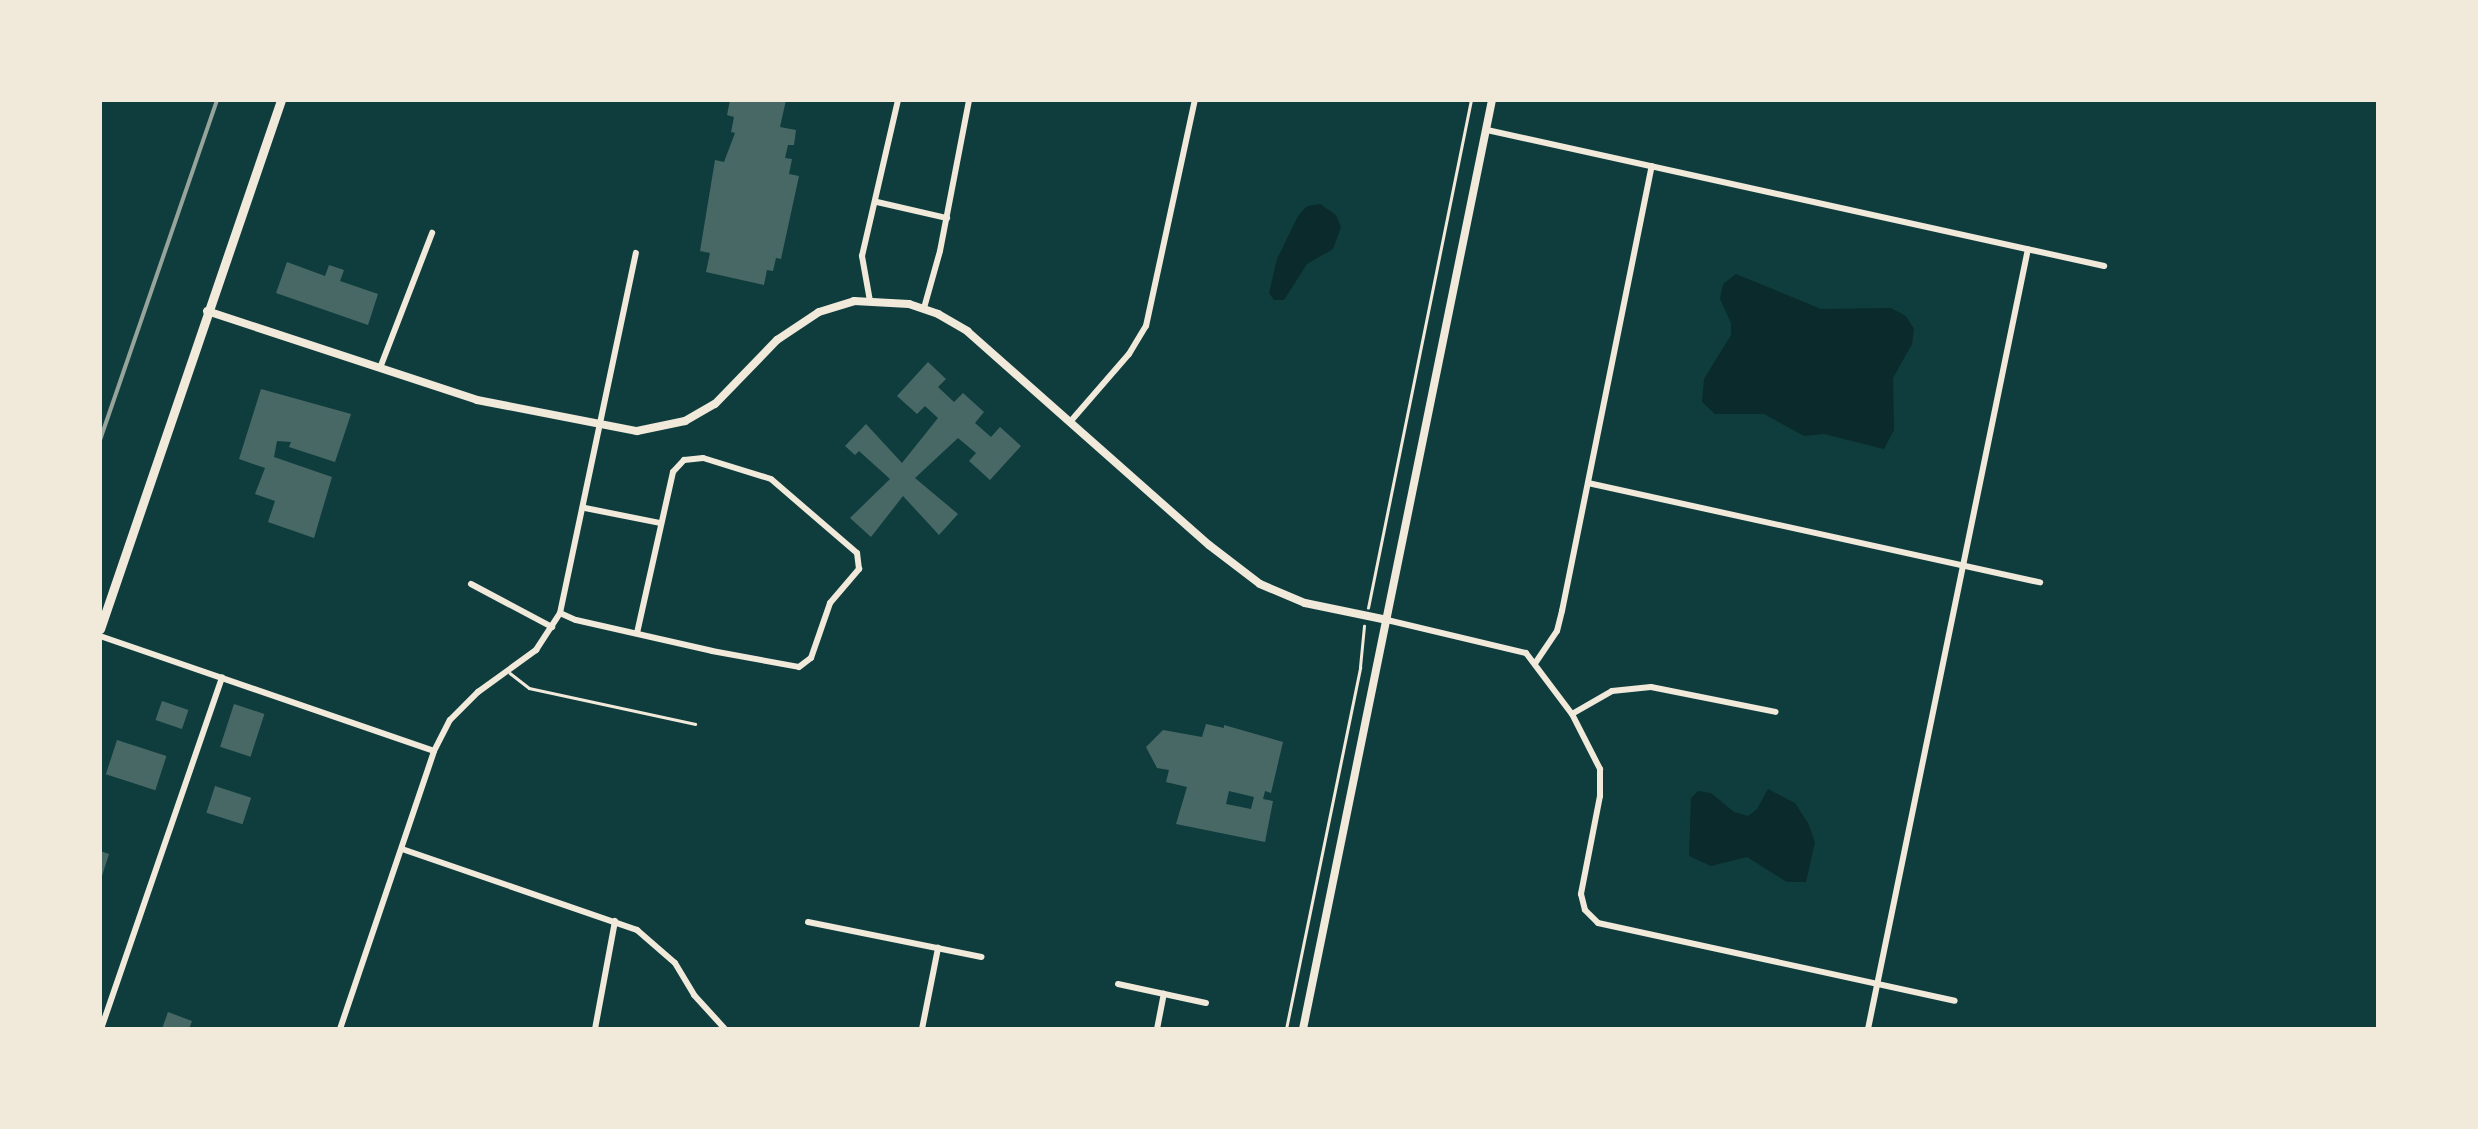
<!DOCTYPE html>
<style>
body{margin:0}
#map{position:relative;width:2478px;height:1129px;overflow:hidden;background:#0f3d3e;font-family:"PT Sans Narrow",sans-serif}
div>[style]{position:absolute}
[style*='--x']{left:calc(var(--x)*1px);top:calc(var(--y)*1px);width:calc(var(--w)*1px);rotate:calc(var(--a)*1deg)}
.water>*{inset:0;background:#0a2a2b}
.building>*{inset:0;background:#486865;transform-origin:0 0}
.path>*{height:2.5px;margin:-1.25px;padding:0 1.25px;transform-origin:1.25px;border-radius:1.25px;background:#f1e9da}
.service>*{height:2.5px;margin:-1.25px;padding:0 1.25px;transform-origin:1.25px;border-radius:1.25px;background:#f1e9da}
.minor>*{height:6px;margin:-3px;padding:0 3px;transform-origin:3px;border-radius:3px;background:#f1e9da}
.tertiary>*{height:8px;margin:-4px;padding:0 4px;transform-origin:4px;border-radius:4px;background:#f1e9da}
.secondary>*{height:8px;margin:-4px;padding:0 4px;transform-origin:4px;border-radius:4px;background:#f1e9da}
.primary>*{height:9px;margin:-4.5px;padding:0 4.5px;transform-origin:4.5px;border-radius:4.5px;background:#f1e9da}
.rail>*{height:4px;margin:-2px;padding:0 2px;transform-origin:2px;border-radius:2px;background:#97a49c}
span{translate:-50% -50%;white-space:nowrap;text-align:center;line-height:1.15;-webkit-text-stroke:10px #f1e9da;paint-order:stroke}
.frame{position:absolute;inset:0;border:102px solid #f1e9da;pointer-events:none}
</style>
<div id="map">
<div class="water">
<i style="clip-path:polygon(1320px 204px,1336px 215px,1341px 227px,1333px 249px,1307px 264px,1284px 300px,1274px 300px,1269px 293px,1277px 259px,1298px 216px,1307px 206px)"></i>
<i style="clip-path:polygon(1736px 274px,1821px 309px,1891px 308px,1906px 316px,1914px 329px,1912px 344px,1893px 378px,1894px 430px,1884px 449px,1824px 434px,1804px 436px,1764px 414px,1715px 414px,1702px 402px,1704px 379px,1731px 335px,1731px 323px,1720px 299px,1723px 284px)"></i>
<i style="clip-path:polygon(1768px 789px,1795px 803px,1808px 823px,1815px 842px,1806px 882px,1787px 882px,1747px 857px,1711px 866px,1689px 856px,1691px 798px,1698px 791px,1711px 793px,1734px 812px,1748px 816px,1757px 809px)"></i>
</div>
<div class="building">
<i style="clip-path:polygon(730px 100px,786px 100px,780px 127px,796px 130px,794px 145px,788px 145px,785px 158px,792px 159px,789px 174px,799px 176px,781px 259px,776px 258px,773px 271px,767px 270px,764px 285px,706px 272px,710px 253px,700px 251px,715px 160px,724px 162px,735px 133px,731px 132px,734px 117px,727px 115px)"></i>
<i style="clip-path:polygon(287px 262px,325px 276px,329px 265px,344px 270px,340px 281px,378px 294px,368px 325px,276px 293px)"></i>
<i style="clip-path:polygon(928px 362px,946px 379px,938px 387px,954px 402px,963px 393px,984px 412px,975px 423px,991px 437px,1000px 427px,1021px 446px,990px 480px,969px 461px,976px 453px,958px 438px,915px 478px,958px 514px,939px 535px,903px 496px,871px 537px,850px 518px,890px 479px,859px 451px,855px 455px,845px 446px,866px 424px,902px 463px,938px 418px,925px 406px,917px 414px,897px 396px)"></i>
<i style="clip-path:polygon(261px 389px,351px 414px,335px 462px,289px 447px,291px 442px,277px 441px,274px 457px,332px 477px,314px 538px,268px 522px,275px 501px,255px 494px,265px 468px,239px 459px)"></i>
<i style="left:162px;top:701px;width:28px;height:20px;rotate:19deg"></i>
<i style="left:234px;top:704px;width:32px;height:45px;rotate:18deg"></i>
<i style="clip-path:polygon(evenodd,1206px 724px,1224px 728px,1224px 725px,1283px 742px,1271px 793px,1265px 791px,1263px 799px,1273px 801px,1265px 842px,1176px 824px,1187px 787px,1166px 782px,1169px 770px,1157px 768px,1146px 747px,1163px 730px,1202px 737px,1206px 724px,1229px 791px,1254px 797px,1251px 809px,1226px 804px,1229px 791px)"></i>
<i style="left:117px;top:740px;width:52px;height:36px;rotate:18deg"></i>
<i style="left:215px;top:786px;width:38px;height:28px;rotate:18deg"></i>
<i style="clip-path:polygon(100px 851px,109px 854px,101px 879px,100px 879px)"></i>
<i style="clip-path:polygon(168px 1012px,192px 1021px,189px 1029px,162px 1029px)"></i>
</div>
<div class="path">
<i style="--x:1368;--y:608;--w:518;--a:-78.54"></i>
<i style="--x:1286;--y:1029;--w:369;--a:-78.4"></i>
<i style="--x:1360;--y:667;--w:41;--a:-84.4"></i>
</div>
<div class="service">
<i style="--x:510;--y:673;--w:24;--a:38"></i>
<i style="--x:529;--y:688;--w:170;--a:12.2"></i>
</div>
<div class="minor">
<i style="--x:1487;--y:130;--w:632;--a:12.43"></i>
<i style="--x:877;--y:202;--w:72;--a:12.9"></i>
<i style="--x:870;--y:301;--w:46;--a:-100.1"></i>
<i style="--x:862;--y:256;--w:160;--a:-77"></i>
<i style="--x:924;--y:308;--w:59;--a:-74.3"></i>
<i style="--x:940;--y:251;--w:154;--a:-79.1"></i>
<i style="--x:380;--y:368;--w:145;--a:-68.9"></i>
<i style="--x:1070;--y:422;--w:90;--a:-49.1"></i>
<i style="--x:1129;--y:354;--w:33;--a:-59"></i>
<i style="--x:1146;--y:326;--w:231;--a:-77.8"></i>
<i style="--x:1588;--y:483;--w:463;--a:12.4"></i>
<i style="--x:585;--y:508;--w:76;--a:11.3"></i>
<i style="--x:471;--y:584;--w:92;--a:28"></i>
<i style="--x:560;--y:613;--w:17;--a:24"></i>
<i style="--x:576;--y:620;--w:139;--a:12.8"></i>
<i style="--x:712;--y:651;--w:88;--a:10.4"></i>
<i style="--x:799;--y:667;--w:15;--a:-37"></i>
<i style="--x:811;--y:658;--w:58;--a:-70.9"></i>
<i style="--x:830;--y:603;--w:45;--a:-49.5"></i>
<i style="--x:859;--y:569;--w:16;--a:-97"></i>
<i style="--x:857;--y:553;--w:113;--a:-139.3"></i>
<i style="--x:771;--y:479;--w:71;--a:-162.8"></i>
<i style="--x:703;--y:458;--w:19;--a:174"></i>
<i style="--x:684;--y:460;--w:16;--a:133"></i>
<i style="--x:673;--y:472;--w:165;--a:102.6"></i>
<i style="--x:1387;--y:620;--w:143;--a:13.4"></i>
<i style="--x:1526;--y:653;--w:76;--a:53"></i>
<i style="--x:1572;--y:714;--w:62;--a:63"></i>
<i style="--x:1600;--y:769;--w:27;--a:90"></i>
<i style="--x:1600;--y:796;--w:100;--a:101"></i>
<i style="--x:1581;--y:894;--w:16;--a:76"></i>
<i style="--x:1585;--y:910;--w:18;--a:45"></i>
<i style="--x:1598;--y:923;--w:365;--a:12.3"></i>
<i style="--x:100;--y:636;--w:353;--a:19"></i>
<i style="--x:1536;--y:662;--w:37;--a:-56"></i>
<i style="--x:1557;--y:631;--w:21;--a:-76"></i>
<i style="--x:1562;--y:611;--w:454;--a:-78.6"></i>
<i style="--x:1572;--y:714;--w:46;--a:-29.9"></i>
<i style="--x:1612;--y:691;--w:39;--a:-6"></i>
<i style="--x:1651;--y:687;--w:127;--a:11.3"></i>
<i style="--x:402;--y:849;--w:249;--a:19"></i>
<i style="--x:637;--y:930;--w:50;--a:41"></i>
<i style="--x:675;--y:963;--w:37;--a:59"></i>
<i style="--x:694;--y:995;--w:46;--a:47.6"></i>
<i style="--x:808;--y:922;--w:177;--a:11.4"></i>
<i style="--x:1118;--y:984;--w:90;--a:12.2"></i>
<i style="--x:101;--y:1029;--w:372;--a:-71"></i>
<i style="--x:340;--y:1029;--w:293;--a:-71.3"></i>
<i style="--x:434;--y:751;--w:35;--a:-63"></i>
<i style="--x:450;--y:720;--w:40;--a:-45"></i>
<i style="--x:478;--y:692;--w:72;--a:-35.9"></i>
<i style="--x:536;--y:650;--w:44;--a:-57"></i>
<i style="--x:560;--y:613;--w:368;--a:-78.1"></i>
<i style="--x:595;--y:1029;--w:110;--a:-79.5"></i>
<i style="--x:922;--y:1029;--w:83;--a:-78.8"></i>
<i style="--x:1157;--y:1029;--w:36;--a:-79"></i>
<i style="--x:1868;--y:1029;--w:796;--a:-78.41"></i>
</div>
<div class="tertiary">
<i style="--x:207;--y:311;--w:284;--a:18.2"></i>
<i style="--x:477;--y:400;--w:163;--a:11"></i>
<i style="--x:637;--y:431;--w:49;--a:-11.8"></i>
<i style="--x:685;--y:421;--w:34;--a:-30"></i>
<i style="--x:715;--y:404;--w:89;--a:-45.9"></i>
<i style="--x:777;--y:340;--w:50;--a:-33.7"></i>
<i style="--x:819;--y:312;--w:37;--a:-17"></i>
<i style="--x:854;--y:301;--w:55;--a:3.1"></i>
<i style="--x:909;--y:304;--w:31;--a:19"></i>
<i style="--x:938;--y:314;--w:34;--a:30"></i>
<i style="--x:967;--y:331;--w:323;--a:41.5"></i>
<i style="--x:1209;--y:545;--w:64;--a:37.4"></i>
<i style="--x:1260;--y:584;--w:49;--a:22.9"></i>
<i style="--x:1305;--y:603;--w:84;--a:11.7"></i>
</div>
<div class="secondary">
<i style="--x:1303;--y:1029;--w:948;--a:-78.5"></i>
</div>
<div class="primary">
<i style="--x:100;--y:629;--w:559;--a:-71.11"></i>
</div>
<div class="rail">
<i style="--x:100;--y:440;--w:360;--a:-71"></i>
</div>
<div class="frame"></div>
</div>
